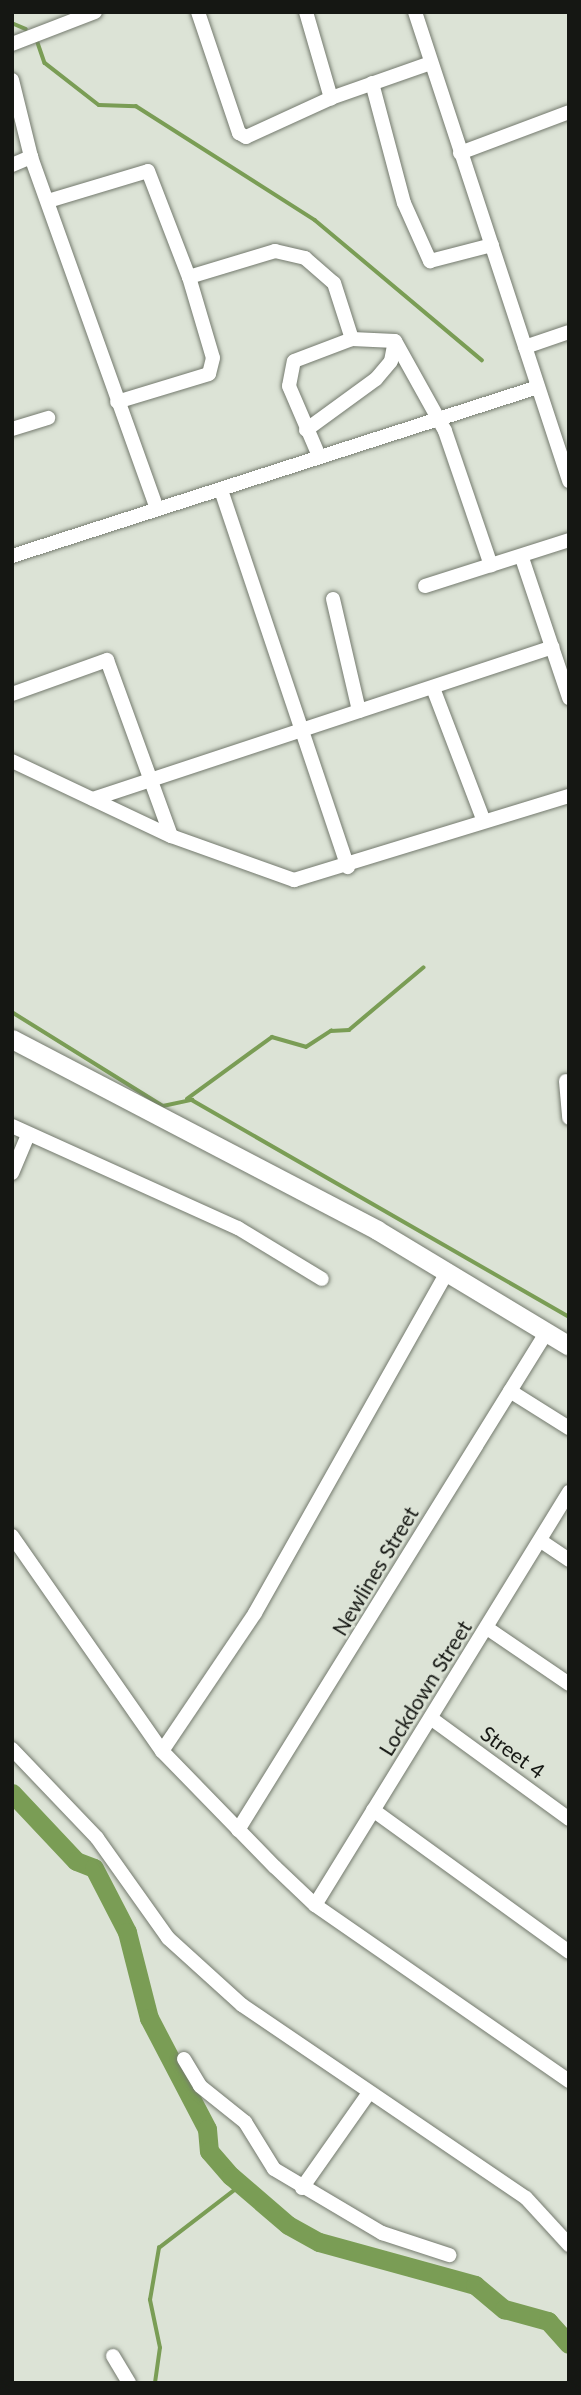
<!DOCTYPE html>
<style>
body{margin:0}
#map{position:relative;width:581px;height:2395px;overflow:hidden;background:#dce3d6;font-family:Lato,sans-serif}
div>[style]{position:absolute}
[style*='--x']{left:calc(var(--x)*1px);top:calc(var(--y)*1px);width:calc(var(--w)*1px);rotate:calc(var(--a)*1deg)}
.stream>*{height:3.5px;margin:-1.75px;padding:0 1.75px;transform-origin:1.75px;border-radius:1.75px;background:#7a9d55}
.river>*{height:19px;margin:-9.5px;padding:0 9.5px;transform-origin:9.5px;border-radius:9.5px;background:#7a9d55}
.roads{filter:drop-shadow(0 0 2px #747a6e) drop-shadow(0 0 2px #747a6e)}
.street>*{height:14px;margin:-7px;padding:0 7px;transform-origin:7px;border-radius:7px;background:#fff}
.secondary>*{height:19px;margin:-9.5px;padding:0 9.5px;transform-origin:9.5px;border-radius:9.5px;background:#fff}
span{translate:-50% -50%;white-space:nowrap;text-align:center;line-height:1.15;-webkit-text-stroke:5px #dce3d6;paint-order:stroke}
.street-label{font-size:21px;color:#151713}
.frame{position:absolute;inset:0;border:14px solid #151713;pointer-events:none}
</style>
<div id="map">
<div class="stream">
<i style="--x:12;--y:23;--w:15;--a:23"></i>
<i style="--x:37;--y:40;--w:24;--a:71"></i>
<i style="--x:45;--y:63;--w:68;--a:37.9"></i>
<i style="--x:99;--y:105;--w:37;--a:2"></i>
<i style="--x:136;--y:106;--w:212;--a:32.5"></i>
<i style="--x:315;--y:220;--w:218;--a:40"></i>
<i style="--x:12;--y:1012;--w:178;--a:31.9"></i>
<i style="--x:163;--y:1106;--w:30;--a:-12"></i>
<i style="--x:192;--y:1100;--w:435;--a:29.9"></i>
<i style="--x:187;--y:1099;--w:105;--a:-36.1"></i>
<i style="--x:272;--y:1037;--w:35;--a:16"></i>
<i style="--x:306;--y:1047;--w:30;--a:-33"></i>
<i style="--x:331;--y:1031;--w:18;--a:-3"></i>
<i style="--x:349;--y:1030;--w:97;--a:-40"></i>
<i style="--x:155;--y:2383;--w:35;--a:-82"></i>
<i style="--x:160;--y:2348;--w:49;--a:-101.8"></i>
<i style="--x:150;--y:2300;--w:53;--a:-80.2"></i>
<i style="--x:159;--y:2248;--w:103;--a:-37.5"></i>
</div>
<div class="river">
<i style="--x:12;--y:1793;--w:93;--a:46.7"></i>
<i style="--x:76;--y:1861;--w:19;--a:21"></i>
<i style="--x:94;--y:1868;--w:72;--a:62.7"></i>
<i style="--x:127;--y:1932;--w:89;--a:75.7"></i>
<i style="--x:149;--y:2018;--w:125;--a:62.4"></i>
<i style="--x:207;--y:2129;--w:22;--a:85"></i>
<i style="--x:209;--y:2151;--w:33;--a:49"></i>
<i style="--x:231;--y:2176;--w:75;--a:40.7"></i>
<i style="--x:288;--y:2225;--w:35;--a:29"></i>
<i style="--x:319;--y:2242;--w:162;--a:15.4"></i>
<i style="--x:475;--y:2285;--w:38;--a:40"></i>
<i style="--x:504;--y:2309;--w:46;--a:15.3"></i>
<i style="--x:548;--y:2321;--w:31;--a:48"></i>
</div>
<div class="roads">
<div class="street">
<i style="--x:198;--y:12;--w:128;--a:71.3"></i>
<i style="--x:239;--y:133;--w:8;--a:30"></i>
<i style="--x:246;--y:137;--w:94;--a:-24.6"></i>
<i style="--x:331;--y:98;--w:106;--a:-19.3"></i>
<i style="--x:306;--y:12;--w:90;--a:73.8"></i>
<i style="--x:415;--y:12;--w:494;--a:71.8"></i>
<i style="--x:12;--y:44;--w:89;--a:-21.1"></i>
<i style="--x:12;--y:80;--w:79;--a:76.1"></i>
<i style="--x:31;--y:157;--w:373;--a:70.3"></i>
<i style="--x:372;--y:83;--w:124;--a:75.1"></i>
<i style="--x:404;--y:203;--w:64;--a:65.9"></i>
<i style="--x:430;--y:261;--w:64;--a:-14.5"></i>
<i style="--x:460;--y:153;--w:116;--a:-20.6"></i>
<i style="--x:12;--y:165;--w:21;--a:-23"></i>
<i style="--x:48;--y:201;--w:104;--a:-16.7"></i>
<i style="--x:148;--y:171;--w:114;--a:68.9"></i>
<i style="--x:189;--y:277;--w:84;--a:73.5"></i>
<i style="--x:213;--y:358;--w:16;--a:104"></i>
<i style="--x:209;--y:374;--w:96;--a:163.1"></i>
<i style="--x:189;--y:277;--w:90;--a:-16.8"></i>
<i style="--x:275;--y:251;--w:31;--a:13"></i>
<i style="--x:305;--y:258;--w:38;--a:41"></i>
<i style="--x:334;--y:283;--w:59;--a:72.2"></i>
<i style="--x:525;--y:347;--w:46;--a:-18.8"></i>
<i style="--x:12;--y:429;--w:38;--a:-17"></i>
<i style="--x:306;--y:430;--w:87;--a:-36.1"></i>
<i style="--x:376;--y:379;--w:23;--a:-50"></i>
<i style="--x:391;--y:361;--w:20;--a:-79"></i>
<i style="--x:319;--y:456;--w:76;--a:-113.2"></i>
<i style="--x:289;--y:386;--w:25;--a:-79"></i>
<i style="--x:294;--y:361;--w:62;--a:-20.8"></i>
<i style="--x:352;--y:339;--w:43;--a:2.7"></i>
<i style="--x:395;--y:341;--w:103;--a:60.9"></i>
<i style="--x:445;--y:431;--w:142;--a:71.1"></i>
<i style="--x:221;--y:490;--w:398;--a:71.4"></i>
<i style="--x:12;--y:556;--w:552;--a:-17.81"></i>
<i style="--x:522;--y:558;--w:148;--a:71.4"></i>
<i style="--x:425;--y:586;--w:151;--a:-17.7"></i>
<i style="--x:333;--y:599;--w:115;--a:76.9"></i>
<i style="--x:433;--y:688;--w:140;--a:69.1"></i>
<i style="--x:12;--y:694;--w:101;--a:-19.7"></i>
<i style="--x:107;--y:660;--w:187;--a:70"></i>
<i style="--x:12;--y:761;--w:176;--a:25.3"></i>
<i style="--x:171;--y:836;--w:131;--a:19.7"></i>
<i style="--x:294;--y:880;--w:288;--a:-17"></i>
<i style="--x:93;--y:799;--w:484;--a:-18.3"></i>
<i style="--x:566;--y:1081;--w:37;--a:85"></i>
<i style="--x:12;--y:1126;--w:248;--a:24.3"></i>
<i style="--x:238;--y:1228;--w:98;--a:31.3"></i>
<i style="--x:12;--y:1173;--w:41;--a:-67.2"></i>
<i style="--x:510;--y:1391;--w:70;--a:32.1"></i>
<i style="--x:12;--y:1536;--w:262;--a:55.1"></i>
<i style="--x:162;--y:1751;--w:162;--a:45.8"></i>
<i style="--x:275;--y:1867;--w:55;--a:43.5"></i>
<i style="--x:315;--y:1905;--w:309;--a:34.7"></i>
<i style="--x:541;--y:1541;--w:34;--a:34"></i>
<i style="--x:487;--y:1628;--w:99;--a:34.3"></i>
<i style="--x:432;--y:1719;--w:170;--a:36.1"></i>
<i style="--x:12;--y:1749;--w:123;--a:46.3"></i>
<i style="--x:97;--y:1838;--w:123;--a:54.6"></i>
<i style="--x:168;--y:1938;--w:100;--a:42.2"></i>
<i style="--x:242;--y:2005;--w:343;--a:34.2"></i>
<i style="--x:526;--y:2198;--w:64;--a:47.5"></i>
<i style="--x:162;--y:1751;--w:166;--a:-56"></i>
<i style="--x:255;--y:1613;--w:393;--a:-60.6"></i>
<i style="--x:373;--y:1810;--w:242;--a:35.9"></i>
<i style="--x:238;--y:1830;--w:585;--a:-58.21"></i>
<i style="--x:315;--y:1905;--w:485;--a:-58.4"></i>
<i style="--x:184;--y:2059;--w:31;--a:59"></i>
<i style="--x:200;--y:2086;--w:58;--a:38.7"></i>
<i style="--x:245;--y:2122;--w:55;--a:58.3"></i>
<i style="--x:274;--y:2169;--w:126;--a:30.7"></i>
<i style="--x:382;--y:2233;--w:71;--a:18.2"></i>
<i style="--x:302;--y:2188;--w:115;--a:-54.9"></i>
<i style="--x:113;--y:2356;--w:31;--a:59"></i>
</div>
<div class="secondary">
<i style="--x:12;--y:1039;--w:412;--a:27.6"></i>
<i style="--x:377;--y:1230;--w:224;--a:31.1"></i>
</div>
</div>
<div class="street-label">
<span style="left:375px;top:1571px;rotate:-59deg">Newlines Street</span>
<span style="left:425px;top:1688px;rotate:-58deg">Lockdown Street</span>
<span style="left:513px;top:1752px;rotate:36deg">Street 4</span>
</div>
<div class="frame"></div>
</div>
